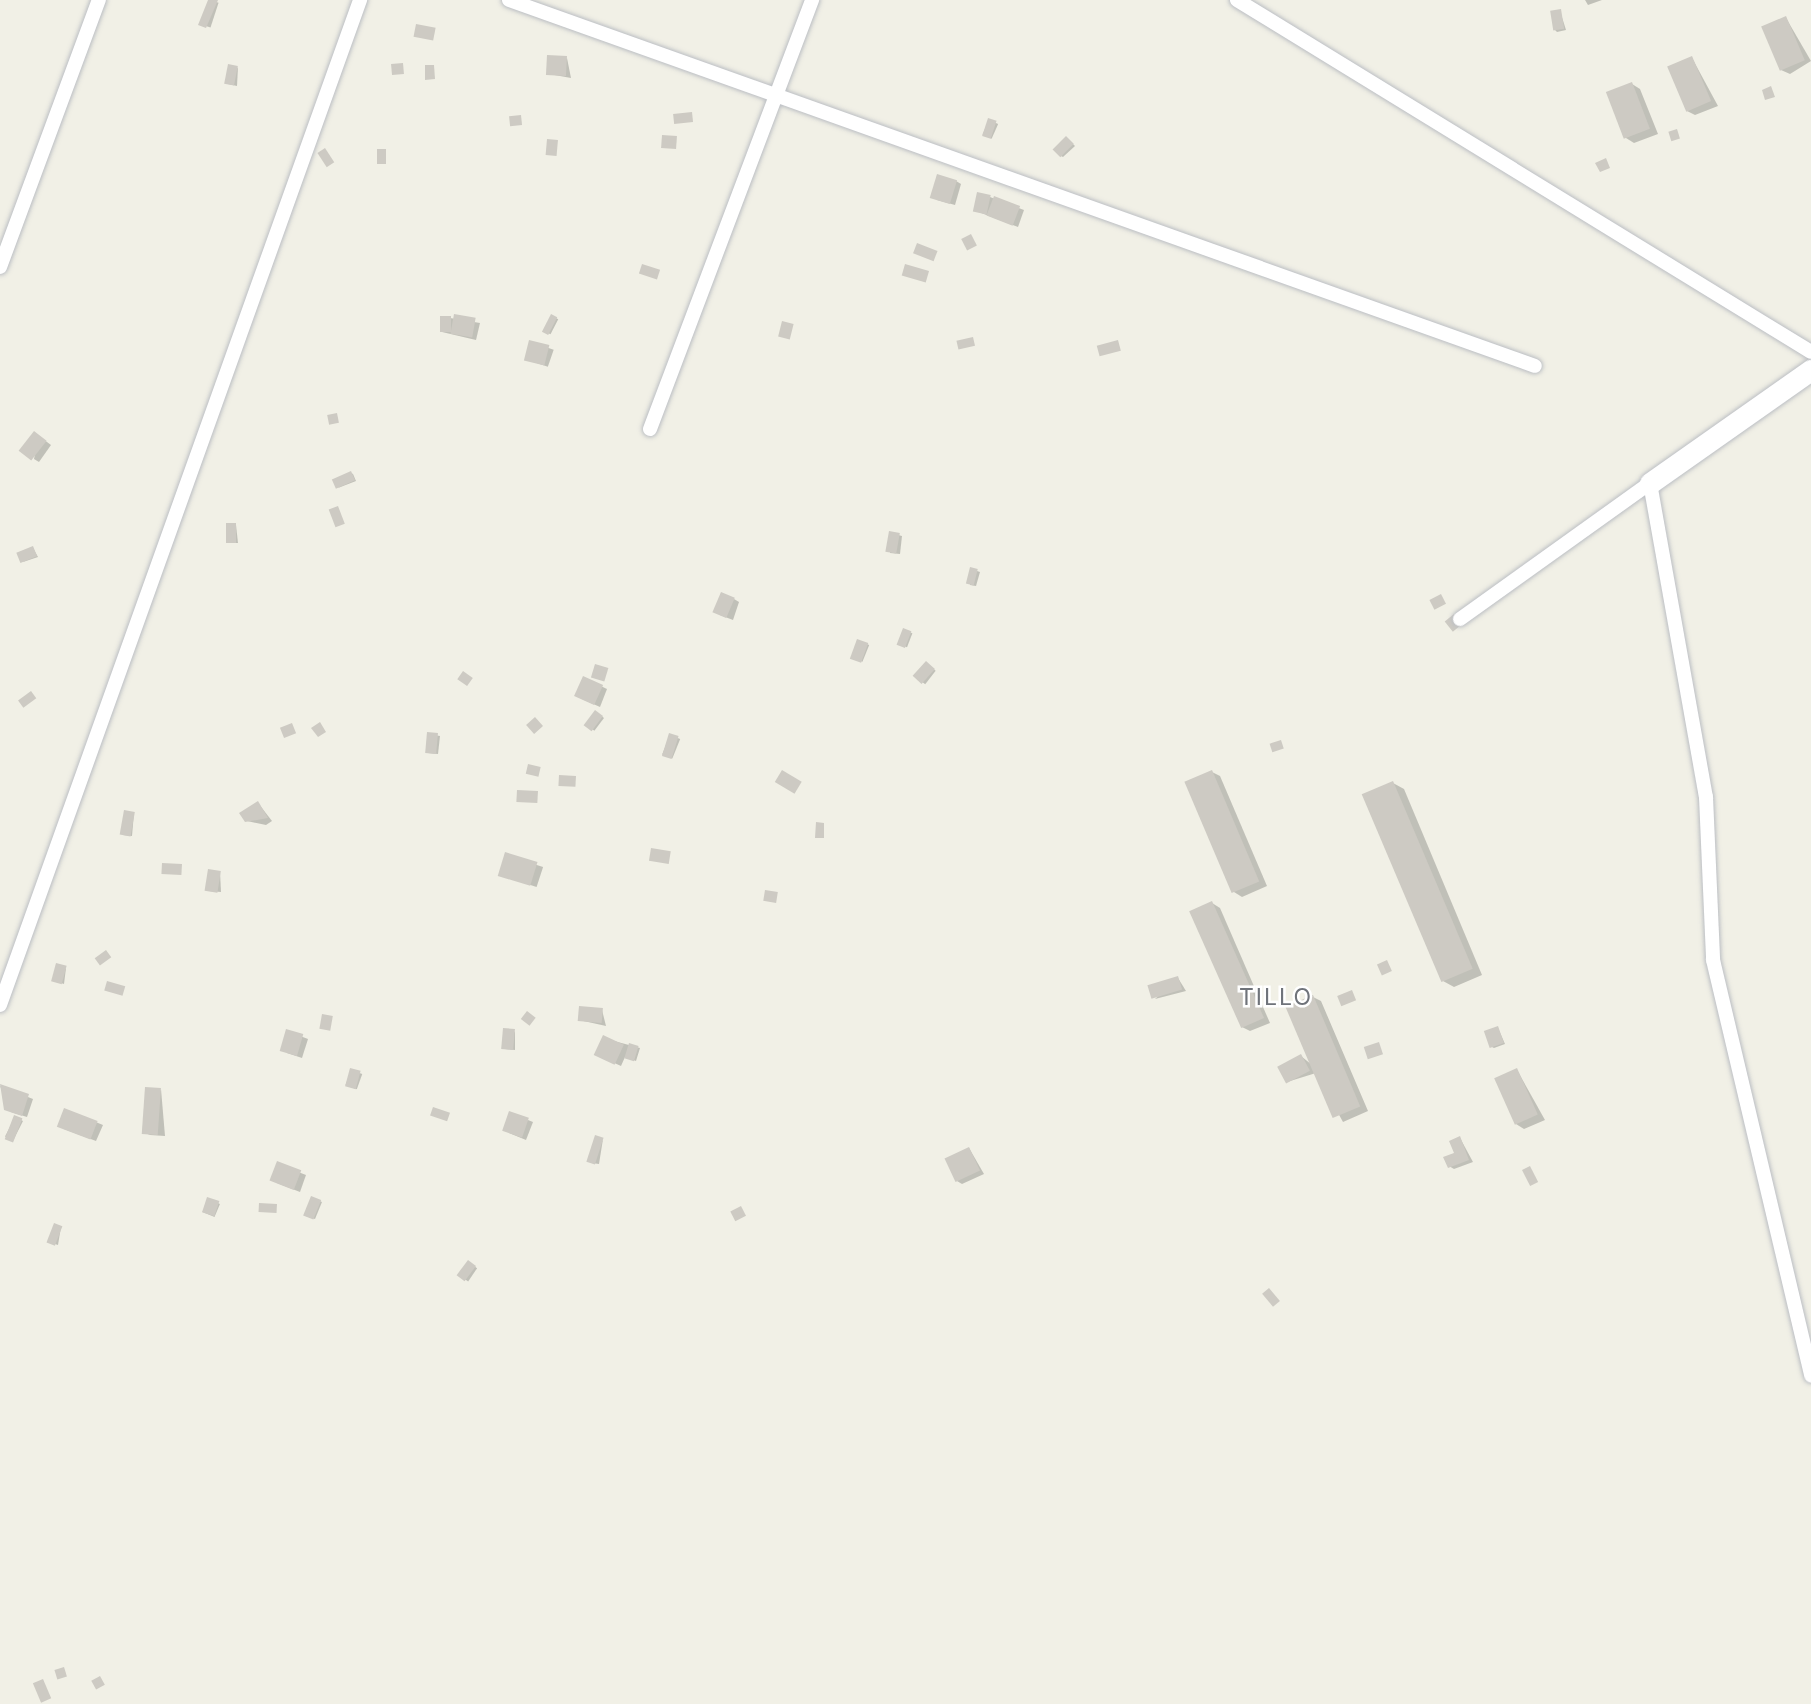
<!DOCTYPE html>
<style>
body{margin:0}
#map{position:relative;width:1811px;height:1704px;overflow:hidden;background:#f1f0e6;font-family:Inter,sans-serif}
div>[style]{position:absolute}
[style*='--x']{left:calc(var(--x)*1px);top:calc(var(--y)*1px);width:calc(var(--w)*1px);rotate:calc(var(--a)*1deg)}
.shadow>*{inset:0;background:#0003;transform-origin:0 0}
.building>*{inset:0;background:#cdcac3;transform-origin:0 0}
.roads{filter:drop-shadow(0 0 2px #bbbec3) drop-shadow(0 0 2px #bbbec3)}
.street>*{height:14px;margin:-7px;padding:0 7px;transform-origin:7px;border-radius:7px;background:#fff}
.secondary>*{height:21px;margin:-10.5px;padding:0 10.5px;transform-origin:10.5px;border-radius:10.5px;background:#fff}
span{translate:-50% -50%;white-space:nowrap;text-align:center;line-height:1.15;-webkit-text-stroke:5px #fff;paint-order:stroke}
.quarter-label{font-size:23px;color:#6f737a;letter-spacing:2px}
</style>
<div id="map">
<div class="shadow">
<i style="left:210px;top:0;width:9px;height:26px;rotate:18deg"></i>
<i style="clip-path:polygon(1585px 0,1602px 0,1588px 5px)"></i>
<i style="clip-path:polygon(1560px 11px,1566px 30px,1557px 32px,1555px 30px)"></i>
<i style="clip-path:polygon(1786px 18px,1811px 61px,1790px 74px,1781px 70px)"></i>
<i style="clip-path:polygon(567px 58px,571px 78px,549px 74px)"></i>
<i style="clip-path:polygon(1692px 58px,1718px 106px,1695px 115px,1687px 111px)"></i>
<i style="clip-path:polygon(238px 67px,237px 86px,228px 84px)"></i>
<i style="clip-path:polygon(1632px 84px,1640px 89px,1658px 134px,1634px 143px,1626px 138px)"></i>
<i style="left:989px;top:120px;width:10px;height:16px;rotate:24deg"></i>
<i style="clip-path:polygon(1068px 139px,1075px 146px,1063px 157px,1061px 156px)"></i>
<i style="clip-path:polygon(956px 181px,961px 184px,955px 205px,937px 200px)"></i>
<i style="clip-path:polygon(990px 197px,1024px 210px,1018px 227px,976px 211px)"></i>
<i style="left:552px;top:316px;width:7px;height:17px;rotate:27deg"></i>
<i style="clip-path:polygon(450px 318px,480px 323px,476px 340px,442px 332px)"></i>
<i style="left:531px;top:342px;width:24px;height:18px;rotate:19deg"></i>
<i style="clip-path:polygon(39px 436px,51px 445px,39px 462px,34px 459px)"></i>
<i style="clip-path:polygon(353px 474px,356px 481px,338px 488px,351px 473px)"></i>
<i style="clip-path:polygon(236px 525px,238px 543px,230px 543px,228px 542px)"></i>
<i style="clip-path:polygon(890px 533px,902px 536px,900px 554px,890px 553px)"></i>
<i style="clip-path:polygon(33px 548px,38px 557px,23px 562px)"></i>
<i style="clip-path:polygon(971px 569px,980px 572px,976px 586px,970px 585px)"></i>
<i style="clip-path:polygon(734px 599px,739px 602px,733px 620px,720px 615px)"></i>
<i style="left:904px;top:630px;width:9px;height:15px;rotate:21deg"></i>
<i style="left:859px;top:641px;width:11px;height:18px;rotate:22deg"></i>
<i style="left:927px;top:664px;width:11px;height:17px;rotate:38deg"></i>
<i style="clip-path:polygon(584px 678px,607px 689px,600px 707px,582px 699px)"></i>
<i style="left:596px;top:712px;width:10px;height:16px;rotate:37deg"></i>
<i style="clip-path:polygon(428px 734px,440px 736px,438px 754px,428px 753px)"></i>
<i style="left:670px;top:735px;width:11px;height:21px;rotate:22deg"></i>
<i style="clip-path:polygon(1212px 772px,1220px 776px,1267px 886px,1242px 897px,1234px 892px)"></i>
<i style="clip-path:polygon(1393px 783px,1404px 789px,1482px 975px,1454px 987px,1443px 981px)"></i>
<i style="clip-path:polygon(258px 803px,272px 821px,266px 825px,247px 821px)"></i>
<i style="clip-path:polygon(134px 813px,132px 836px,123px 835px)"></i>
<i style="left:506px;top:855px;width:39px;height:21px;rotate:18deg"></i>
<i style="clip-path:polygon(220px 872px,221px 892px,209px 891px)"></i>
<i style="clip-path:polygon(1212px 903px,1220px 908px,1270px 1023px,1250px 1031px,1242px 1027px)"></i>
<i style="clip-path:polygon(66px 968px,64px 984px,55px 981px)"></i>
<i style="clip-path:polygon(1178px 978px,1186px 991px,1155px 999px)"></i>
<i style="clip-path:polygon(1313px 997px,1321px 1001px,1368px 1111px,1343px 1122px,1316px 1073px,1287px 1082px,1301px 1056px,1312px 1065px)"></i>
<i style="clip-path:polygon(602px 1010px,606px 1026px,579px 1020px)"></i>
<i style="clip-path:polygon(1498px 1028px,1505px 1044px,1494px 1048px,1492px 1047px)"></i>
<i style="clip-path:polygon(287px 1031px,308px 1039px,302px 1058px,287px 1053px)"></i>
<i style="clip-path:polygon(515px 1031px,515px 1050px,505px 1049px)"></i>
<i style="clip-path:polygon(603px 1038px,640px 1048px,636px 1061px,625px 1057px,621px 1066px,601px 1057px)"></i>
<i style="left:351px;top:1070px;width:12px;height:16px;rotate:20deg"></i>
<i style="clip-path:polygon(1517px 1070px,1545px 1120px,1524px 1129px,1516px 1124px)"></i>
<i style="clip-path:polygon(0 1086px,33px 1099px,27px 1117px,11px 1112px)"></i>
<i style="clip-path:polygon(161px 1089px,165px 1136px,150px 1135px,145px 1133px)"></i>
<i style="clip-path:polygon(66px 1110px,103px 1125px,96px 1141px,64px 1129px)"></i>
<i style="left:15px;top:1117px;width:9px;height:22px;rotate:27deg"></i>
<i style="clip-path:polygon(528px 1120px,533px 1122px,526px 1140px,509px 1133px)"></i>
<i style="clip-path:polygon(1460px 1138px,1473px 1162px,1454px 1169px,1449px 1166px)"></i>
<i style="clip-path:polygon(603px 1139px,599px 1164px,592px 1163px)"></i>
<i style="clip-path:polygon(969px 1148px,984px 1174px,962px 1184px,957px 1181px)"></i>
<i style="clip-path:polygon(278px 1164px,306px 1175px,300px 1192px,277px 1183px)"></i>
<i style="clip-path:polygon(312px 1198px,322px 1202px,315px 1219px,306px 1216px)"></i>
<i style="left:208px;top:1199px;width:13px;height:14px;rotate:23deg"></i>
<i style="clip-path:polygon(61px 1227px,58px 1245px,52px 1243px)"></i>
<i style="left:468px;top:1262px;width:11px;height:16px;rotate:34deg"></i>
</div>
<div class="building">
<i style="clip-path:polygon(208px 0,218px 0,206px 28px,198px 25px)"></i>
<i style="left:1561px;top:9px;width:20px;height:11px;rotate:81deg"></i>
<i style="left:1786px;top:16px;width:48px;height:27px;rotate:67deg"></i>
<i style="left:416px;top:24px;width:20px;height:13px;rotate:11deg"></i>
<i style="left:547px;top:55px;width:20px;height:20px;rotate:3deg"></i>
<i style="left:1692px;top:56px;width:49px;height:27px;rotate:67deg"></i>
<i style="left:403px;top:63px;width:11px;height:12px;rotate:85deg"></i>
<i style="left:228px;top:64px;width:10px;height:20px;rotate:11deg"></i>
<i style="clip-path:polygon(425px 65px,434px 65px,435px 79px,425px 80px)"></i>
<i style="left:1632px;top:82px;width:50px;height:28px;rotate:69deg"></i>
<i style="clip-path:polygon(1771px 86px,1775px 97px,1765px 100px,1762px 90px)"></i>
<i style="left:692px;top:112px;width:10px;height:19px;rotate:84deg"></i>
<i style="left:521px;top:115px;width:10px;height:12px;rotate:84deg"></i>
<i style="left:988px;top:118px;width:9px;height:19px;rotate:18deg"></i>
<i style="left:1677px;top:129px;width:10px;height:9px;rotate:73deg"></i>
<i style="left:662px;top:135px;width:15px;height:13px;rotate:4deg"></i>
<i style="left:1066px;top:136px;width:11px;height:19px;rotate:45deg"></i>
<i style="left:547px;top:139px;width:11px;height:16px;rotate:5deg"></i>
<i style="left:325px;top:148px;width:17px;height:9px;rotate:57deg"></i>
<i style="left:377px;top:149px;width:9px;height:15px"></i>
<i style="clip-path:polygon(1606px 158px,1610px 168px,1600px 172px,1595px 163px)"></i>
<i style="left:937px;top:174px;width:21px;height:25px;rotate:17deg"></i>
<i style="left:977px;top:192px;width:14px;height:20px;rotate:12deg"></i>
<i style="left:994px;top:196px;width:28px;height:21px;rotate:21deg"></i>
<i style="left:971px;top:234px;width:13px;height:11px;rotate:63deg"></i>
<i style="left:917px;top:243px;width:22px;height:11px;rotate:21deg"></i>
<i style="left:642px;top:264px;width:19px;height:10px;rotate:18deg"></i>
<i style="left:905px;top:264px;width:25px;height:12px;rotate:16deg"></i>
<i style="left:454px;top:314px;width:22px;height:20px;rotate:10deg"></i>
<i style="left:551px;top:314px;width:7px;height:20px;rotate:27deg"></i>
<i style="left:440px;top:316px;width:11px;height:16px"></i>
<i style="left:782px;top:321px;width:12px;height:16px;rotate:14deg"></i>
<i style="left:973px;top:337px;width:9px;height:17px;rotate:77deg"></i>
<i style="left:529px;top:340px;width:21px;height:21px;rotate:14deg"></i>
<i style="left:1118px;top:340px;width:11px;height:22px;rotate:75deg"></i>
<i style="left:337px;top:413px;width:10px;height:10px;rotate:79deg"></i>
<i style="left:34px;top:431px;width:16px;height:25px;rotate:38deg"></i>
<i style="left:351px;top:471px;width:10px;height:21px;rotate:66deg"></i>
<i style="left:338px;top:506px;width:19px;height:10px;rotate:69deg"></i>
<i style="left:226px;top:523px;width:10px;height:20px"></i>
<i style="left:889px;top:531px;width:11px;height:21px;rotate:10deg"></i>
<i style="left:33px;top:546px;width:11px;height:18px;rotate:68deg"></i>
<i style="left:970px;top:567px;width:8px;height:17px;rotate:14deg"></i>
<i style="left:721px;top:592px;width:15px;height:22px;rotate:23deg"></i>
<i style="left:1441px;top:594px;width:11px;height:13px;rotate:63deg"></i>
<i style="left:1454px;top:614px;width:13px;height:12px;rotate:51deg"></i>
<i style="left:903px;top:628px;width:9px;height:18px;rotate:21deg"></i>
<i style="left:857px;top:639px;width:12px;height:21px;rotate:20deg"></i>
<i style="left:926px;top:661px;width:12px;height:20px;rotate:42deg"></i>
<i style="left:595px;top:664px;width:14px;height:14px;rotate:17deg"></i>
<i style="left:463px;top:671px;width:12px;height:10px;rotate:35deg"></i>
<i style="left:583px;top:676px;width:22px;height:22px;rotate:24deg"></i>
<i style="left:31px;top:691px;width:9px;height:16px;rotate:54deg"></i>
<i style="left:595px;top:710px;width:10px;height:19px;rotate:37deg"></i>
<i style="left:535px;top:717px;width:12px;height:12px;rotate:48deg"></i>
<i style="clip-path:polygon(320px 722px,326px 732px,318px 737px,311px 728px)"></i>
<i style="left:292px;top:723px;width:11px;height:13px;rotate:68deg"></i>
<i style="left:427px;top:732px;width:11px;height:21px;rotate:5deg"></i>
<i style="left:669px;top:733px;width:10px;height:24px;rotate:17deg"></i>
<i style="left:1281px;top:740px;width:9px;height:12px;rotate:72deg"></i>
<i style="left:528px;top:764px;width:13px;height:10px;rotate:13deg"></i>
<i style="left:782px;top:770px;width:23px;height:14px;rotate:31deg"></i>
<i style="left:1212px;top:770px;width:121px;height:30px;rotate:67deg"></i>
<i style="left:559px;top:775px;width:17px;height:11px;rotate:3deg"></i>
<i style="left:1393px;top:781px;width:204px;height:34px;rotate:67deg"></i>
<i style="left:517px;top:790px;width:21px;height:12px;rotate:3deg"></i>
<i style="clip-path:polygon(258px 801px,268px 818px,245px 822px,239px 813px)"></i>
<i style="left:124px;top:810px;width:11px;height:25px;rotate:10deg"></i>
<i style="clip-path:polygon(816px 822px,824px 823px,824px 838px,815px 838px)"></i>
<i style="left:651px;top:848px;width:20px;height:13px;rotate:9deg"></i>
<i style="left:505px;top:852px;width:34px;height:25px;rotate:17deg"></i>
<i style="left:162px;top:863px;width:20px;height:11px;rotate:3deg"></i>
<i style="left:208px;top:869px;width:13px;height:22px;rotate:9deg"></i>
<i style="left:765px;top:890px;width:13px;height:11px;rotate:9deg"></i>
<i style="left:1212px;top:901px;width:128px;height:25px;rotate:66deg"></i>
<i style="left:106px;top:950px;width:9px;height:14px;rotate:54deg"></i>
<i style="left:1387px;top:960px;width:12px;height:11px;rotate:66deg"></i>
<i style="left:56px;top:963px;width:11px;height:19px;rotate:15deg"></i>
<i style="left:1178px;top:976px;width:14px;height:32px;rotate:73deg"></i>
<i style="left:107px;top:981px;width:19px;height:10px;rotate:16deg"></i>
<i style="left:1352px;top:990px;width:11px;height:16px;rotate:68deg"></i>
<i style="left:1313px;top:995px;width:121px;height:30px;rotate:67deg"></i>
<i style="left:579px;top:1006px;width:24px;height:15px;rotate:5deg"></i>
<i style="left:527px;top:1011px;width:11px;height:10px;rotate:38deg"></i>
<i style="left:322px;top:1014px;width:11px;height:15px;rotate:10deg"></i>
<i style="left:1498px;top:1026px;width:18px;height:15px;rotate:71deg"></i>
<i style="left:503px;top:1028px;width:12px;height:21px;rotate:5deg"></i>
<i style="left:286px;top:1029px;width:18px;height:23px;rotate:16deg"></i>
<i style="left:603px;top:1035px;width:23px;height:22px;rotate:25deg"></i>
<i style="left:1379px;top:1042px;width:13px;height:16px;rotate:72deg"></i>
<i style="left:629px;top:1043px;width:10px;height:16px;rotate:17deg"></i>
<i style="left:1301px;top:1054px;width:19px;height:27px;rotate:62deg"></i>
<i style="left:350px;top:1068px;width:11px;height:19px;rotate:15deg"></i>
<i style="left:1517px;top:1068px;width:51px;height:25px;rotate:66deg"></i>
<i style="clip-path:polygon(0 1084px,29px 1094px,22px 1116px,4px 1110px)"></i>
<i style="left:145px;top:1087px;width:16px;height:47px;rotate:4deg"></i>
<i style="left:433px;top:1107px;width:18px;height:9px;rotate:19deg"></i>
<i style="left:64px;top:1108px;width:36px;height:20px;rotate:21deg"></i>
<i style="left:509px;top:1111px;width:21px;height:21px;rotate:19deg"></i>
<i style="left:14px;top:1115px;width:9px;height:26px;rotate:21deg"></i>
<i style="left:595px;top:1135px;width:9px;height:28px;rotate:18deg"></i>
<i style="clip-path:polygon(1460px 1136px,1469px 1160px,1448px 1168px,1443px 1157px,1454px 1153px,1449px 1141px)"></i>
<i style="left:969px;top:1147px;width:26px;height:27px;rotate:65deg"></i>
<i style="left:277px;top:1161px;width:26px;height:21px;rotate:21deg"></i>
<i style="left:1530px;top:1166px;width:18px;height:9px;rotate:63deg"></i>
<i style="left:311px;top:1196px;width:11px;height:21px;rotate:22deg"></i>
<i style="left:207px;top:1197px;width:13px;height:16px;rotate:18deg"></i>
<i style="left:259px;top:1203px;width:18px;height:9px;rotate:3deg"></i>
<i style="left:741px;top:1206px;width:11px;height:12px;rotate:63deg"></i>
<i style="left:54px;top:1223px;width:9px;height:21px;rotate:21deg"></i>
<i style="left:468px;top:1260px;width:10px;height:19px;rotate:37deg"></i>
<i style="left:1269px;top:1288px;width:17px;height:9px;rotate:50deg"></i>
<i style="left:64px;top:1667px;width:10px;height:10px;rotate:73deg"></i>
<i style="left:100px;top:1676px;width:10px;height:10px;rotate:61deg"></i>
<i style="left:43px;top:1679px;width:21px;height:11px;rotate:67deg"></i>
</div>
<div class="roads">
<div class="street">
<i style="--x:509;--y:0;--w:1089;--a:19.63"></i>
<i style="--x:1237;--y:0;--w:673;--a:31.52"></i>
<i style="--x:0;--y:267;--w:285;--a:-69.7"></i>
<i style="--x:650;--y:429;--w:459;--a:-69.3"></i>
<i style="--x:1460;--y:619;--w:234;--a:-35.6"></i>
<i style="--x:1650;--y:483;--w:319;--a:79.9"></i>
<i style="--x:1706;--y:797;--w:163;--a:87.5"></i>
<i style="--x:1713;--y:960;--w:427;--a:76.7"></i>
<i style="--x:0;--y:1005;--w:1068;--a:-70.29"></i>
</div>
<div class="secondary">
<i style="--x:1650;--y:483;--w:197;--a:-35.1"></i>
</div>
</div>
<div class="quarter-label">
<span style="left:1276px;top:997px">TILLO</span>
</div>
</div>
